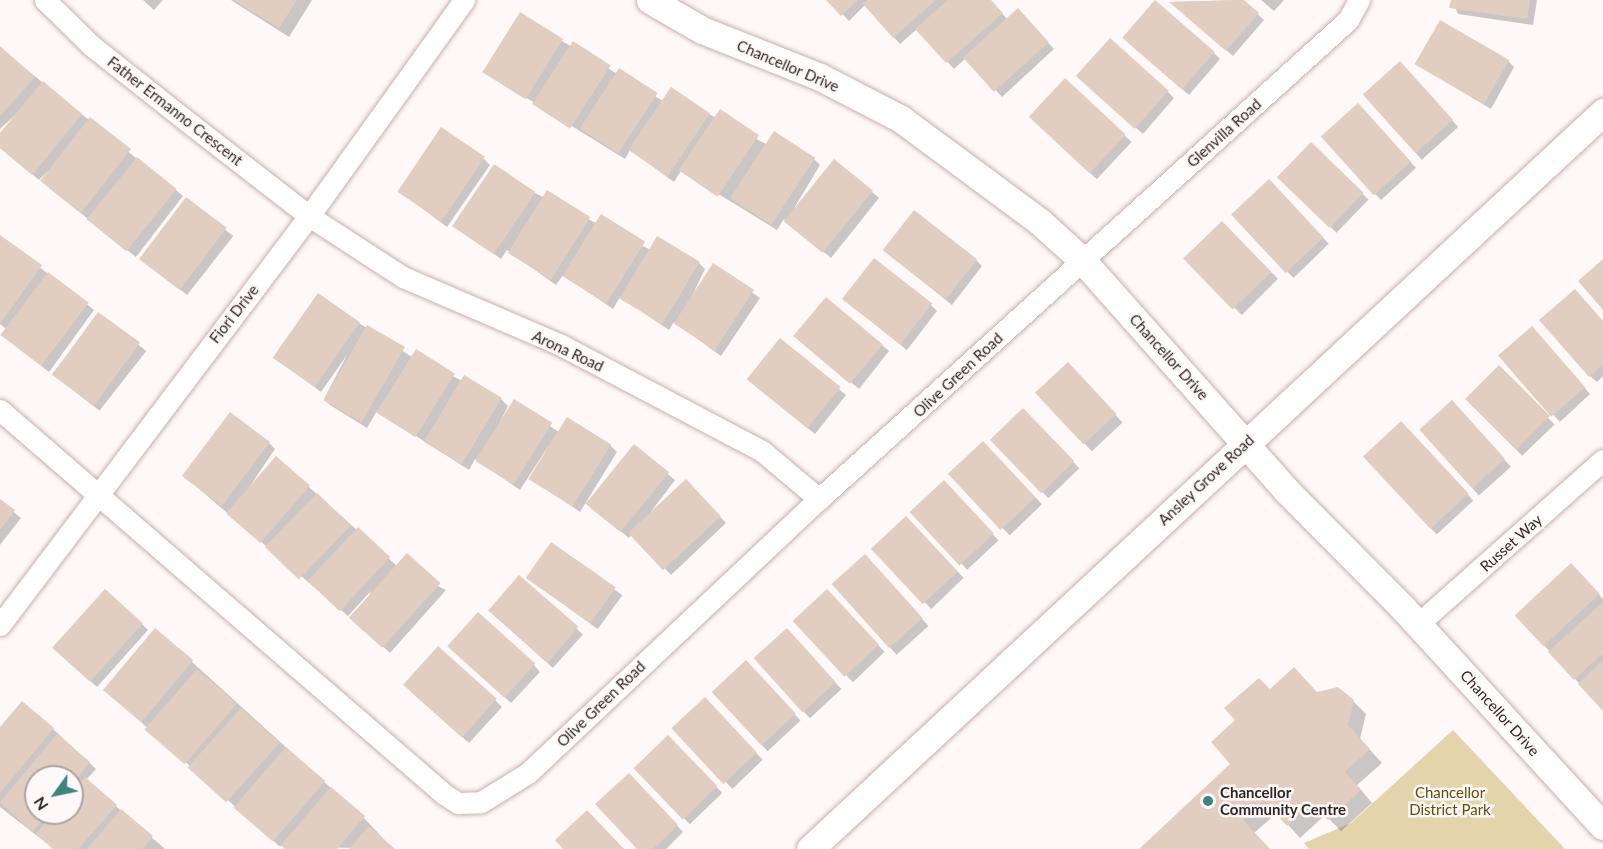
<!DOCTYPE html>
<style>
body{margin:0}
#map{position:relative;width:1603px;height:849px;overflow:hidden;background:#fef8f8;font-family:Lato,sans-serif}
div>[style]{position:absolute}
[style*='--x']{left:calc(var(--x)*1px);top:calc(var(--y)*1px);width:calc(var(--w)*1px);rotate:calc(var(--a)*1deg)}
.green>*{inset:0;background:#e3d4ac}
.shadow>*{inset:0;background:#0003;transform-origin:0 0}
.building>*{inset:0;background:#e1cec0;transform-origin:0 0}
.roads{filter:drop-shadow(0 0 2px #c8afac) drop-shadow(0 0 2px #c8afac)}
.minor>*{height:21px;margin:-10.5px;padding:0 10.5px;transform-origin:10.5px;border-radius:10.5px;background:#fff}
.tertiary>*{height:27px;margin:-13.5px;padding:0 13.5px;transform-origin:13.5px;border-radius:13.5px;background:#fff}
.dots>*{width:16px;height:16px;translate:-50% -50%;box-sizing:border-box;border:3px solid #fef8f8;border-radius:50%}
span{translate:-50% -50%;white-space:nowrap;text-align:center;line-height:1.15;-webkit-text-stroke:5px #fef8f8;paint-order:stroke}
.street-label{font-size:15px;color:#302625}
.poi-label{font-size:15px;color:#302625;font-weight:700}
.left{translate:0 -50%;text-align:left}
.park-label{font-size:15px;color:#634e03}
.north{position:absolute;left:24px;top:765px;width:60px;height:60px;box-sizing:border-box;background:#fef8f8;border:2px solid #aca4a4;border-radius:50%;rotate:237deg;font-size:16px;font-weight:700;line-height:24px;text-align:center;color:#302625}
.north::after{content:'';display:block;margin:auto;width:21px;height:27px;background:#3d847e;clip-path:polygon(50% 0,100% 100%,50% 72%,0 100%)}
</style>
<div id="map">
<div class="green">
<i style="clip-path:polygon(1453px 730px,1565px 849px,1309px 849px,1304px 843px,1351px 823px)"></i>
</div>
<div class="shadow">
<i style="clip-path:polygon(143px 0,163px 0,154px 10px)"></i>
<i style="clip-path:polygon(231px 0,312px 0,289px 37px)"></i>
<i style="clip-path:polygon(829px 0,990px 0,1008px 20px,1024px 17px,1054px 49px,1002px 97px,966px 58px,954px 69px,917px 29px,900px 44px,865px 5px,849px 21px)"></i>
<i style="clip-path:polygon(1242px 0,1264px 20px,1233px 56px,1171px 2px)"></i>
<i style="clip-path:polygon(1261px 0,1284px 0,1274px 11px)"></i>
<i style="clip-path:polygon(1452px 0,1537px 0,1533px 25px,1458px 14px)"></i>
<i style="clip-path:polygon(562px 41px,663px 101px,709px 114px,766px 144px,814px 159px,820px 165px,787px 220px,872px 192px,879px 198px,831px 258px,784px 219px,777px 230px,681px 171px,674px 182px,630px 150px,625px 159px,483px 71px)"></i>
<i style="clip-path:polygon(1130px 44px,1214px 53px,1220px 59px,1189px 95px)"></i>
<i style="clip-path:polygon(0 48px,183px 196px,136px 257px,49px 188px,60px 159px,39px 180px,0 148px,0 135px,24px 107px,0 129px)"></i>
<i style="clip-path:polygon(1508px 61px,1514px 67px,1491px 109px,1416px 64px)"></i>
<i style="left:1406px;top:69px;width:78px;height:49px;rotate:48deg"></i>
<i style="left:1065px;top:80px;width:91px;height:51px;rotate:43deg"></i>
<i style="clip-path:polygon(1084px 83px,1168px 92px,1174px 98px,1143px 134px)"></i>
<i style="clip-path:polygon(1365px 111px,1416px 168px,1381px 200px,1375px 194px)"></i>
<i style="left:1311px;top:144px;width:80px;height:46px;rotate:44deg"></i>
<i style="clip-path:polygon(484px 159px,490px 165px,447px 227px,399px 191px)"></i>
<i style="left:1269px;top:182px;width:86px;height:49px;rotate:46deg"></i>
<i style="clip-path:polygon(535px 193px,651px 250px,699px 263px,705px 269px,692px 296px,713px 265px,760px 298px,721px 356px,674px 322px,669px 330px,620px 297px,613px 309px,563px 275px,556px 285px,507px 250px,501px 259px,454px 225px)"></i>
<i style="left:186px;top:199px;width:60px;height:75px;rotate:38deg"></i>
<i style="left:1222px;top:223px;width:79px;height:51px;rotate:45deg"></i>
<i style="clip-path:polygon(0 236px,94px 310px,49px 372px,3px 336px,7px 330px,0 324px)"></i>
<i style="clip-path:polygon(885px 251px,976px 260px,982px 266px,952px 305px)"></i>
<i style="clip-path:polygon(851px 305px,931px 305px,937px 311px,907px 350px)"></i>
<i style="left:99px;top:314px;width:60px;height:76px;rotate:38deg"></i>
<i style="clip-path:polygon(1603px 322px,1603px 376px,1597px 382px,1590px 376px)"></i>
<i style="clip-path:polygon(359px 323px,412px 357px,501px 399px,508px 406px,498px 426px,514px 401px,560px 433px,610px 445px,617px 452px,580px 512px,532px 479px,549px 445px,520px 490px,475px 459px,469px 470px,377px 411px,367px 428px,330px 405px,324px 399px,347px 355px,321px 392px,275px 357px)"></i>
<i style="clip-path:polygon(1538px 334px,1590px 394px,1560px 422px,1500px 355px)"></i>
<i style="clip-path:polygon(796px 337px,882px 345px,889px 351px,859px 389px)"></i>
<i style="clip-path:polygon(780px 340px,846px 395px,815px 434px,755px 386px)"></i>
<i style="left:1068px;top:364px;width:80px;height:42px;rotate:47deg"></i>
<i style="left:1499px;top:367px;width:80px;height:45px;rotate:46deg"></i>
<i style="left:1458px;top:408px;width:79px;height:43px;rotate:48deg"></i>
<i style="left:1023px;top:410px;width:81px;height:43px;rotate:46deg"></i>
<i style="left:1401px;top:423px;width:106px;height:50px;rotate:47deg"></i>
<i style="clip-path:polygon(269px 443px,275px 449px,248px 489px,309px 487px,397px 566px,446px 590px,390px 653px,358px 624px,371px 591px,348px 616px,184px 476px)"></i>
<i style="left:983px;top:443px;width:85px;height:45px;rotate:46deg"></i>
<i style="clip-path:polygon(634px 446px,675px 480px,647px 517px,686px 481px,726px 523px,671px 575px,632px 534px,629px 538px,594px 510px)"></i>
<i style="left:944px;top:482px;width:80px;height:43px;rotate:47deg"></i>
<i style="clip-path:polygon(0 501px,21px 518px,0 545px)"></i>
<i style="left:906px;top:518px;width:83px;height:45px;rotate:46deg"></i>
<i style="left:552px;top:544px;width:87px;height:42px;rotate:36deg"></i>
<i style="left:871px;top:562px;width:86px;height:43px;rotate:48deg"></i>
<i style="clip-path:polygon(1578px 571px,1603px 599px,1603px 709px,1516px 615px)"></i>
<i style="left:519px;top:577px;width:86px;height:45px;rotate:42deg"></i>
<i style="left:827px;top:592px;width:83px;height:44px;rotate:46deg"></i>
<i style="clip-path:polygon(142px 624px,148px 630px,97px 687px,60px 653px)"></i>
<i style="left:793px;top:637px;width:71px;height:43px;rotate:47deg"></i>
<i style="clip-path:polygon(455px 652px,534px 665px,540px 672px,511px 703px)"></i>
<i style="clip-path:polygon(191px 661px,364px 818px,393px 849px,279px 846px,112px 696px)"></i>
<i style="left:746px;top:662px;width:80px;height:45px;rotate:47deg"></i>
<i style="clip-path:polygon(1270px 691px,1353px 701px,1366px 714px,1360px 739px,1382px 763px,1357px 785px,1372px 803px,1341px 831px,1325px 815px,1300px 838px,1277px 813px,1254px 833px,1269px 849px,1142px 849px,1232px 765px)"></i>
<i style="clip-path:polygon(411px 692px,495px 700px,502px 707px,469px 743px)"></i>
<i style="left:705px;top:700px;width:83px;height:42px;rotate:46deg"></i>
<i style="clip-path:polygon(evenodd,0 729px,53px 729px,96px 769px,86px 780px,165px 849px,54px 849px,0 807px,0 729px,36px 777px,72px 777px,72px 813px,36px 813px,36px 777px)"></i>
<i style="left:668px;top:737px;width:78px;height:45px;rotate:46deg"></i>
<i style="clip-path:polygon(628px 775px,683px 832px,666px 849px,639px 849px)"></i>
</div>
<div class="building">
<i style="clip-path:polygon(234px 0,297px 0,279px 28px)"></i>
<i style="clip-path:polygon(826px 0,858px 0,841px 16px)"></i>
<i style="clip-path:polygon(867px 0,936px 0,893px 38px,863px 4px)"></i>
<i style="clip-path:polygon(948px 0,991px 0,1003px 13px,946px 63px,915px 29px)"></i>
<i style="left:1155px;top:0;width:79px;height:50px;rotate:41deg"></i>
<i style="clip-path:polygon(1244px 0,1259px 13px,1226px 51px,1169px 2px)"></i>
<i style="clip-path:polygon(1451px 0,1530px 0,1527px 19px,1449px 8px)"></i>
<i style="left:1018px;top:8px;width:46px;height:74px;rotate:48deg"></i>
<i style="left:520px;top:12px;width:51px;height:71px;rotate:32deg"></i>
<i style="left:1440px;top:20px;width:80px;height:51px;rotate:30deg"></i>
<i style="left:1110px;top:38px;width:79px;height:51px;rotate:42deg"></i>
<i style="left:573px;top:41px;width:45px;height:75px;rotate:33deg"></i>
<i style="clip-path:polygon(0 46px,35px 77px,0 116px)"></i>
<i style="left:1400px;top:61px;width:79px;height:50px;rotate:48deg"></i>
<i style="left:619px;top:68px;width:46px;height:72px;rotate:33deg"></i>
<i style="left:1065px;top:78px;width:83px;height:53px;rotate:43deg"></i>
<i style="clip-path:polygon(43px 81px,82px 114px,32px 175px,0 148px,0 133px)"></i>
<i style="left:671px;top:87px;width:47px;height:76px;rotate:34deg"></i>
<i style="left:1358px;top:103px;width:79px;height:50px;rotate:48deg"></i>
<i style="left:720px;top:109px;width:47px;height:74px;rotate:34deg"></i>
<i style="left:90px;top:117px;width:52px;height:81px;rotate:38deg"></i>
<i style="left:441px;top:127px;width:53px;height:78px;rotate:34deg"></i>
<i style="left:774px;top:131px;width:49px;height:80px;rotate:33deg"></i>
<i style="left:1311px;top:142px;width:73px;height:49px;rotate:44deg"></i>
<i style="left:137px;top:157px;width:51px;height:80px;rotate:39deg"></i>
<i style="left:834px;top:159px;width:50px;height:80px;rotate:39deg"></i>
<i style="left:494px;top:164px;width:50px;height:75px;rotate:34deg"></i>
<i style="left:1269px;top:179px;width:80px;height:52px;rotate:47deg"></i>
<i style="left:547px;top:190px;width:51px;height:74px;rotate:32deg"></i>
<i style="left:186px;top:197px;width:51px;height:78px;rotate:37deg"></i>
<i style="left:914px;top:210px;width:80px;height:51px;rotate:38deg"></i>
<i style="left:601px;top:214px;width:52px;height:73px;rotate:32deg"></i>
<i style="left:1222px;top:221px;width:71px;height:54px;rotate:46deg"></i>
<i style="clip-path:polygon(0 235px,42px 265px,0 324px)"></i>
<i style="left:657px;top:236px;width:50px;height:73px;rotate:31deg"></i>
<i style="left:874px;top:258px;width:74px;height:52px;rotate:38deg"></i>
<i style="clip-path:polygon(1603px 259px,1603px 310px,1578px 281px)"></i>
<i style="left:713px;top:263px;width:49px;height:72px;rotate:33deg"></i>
<i style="left:48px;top:272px;width:51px;height:79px;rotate:37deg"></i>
<i style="clip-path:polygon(1575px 289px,1603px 321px,1603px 364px,1589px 377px,1539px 320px)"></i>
<i style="left:318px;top:293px;width:51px;height:79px;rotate:35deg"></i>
<i style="left:826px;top:297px;width:74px;height:51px;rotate:40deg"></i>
<i style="left:98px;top:312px;width:52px;height:78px;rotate:36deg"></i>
<i style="left:367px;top:325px;width:44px;height:87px;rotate:30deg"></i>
<i style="left:1532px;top:326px;width:81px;height:45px;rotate:49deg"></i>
<i style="left:780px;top:338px;width:78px;height:53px;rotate:39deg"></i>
<i style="left:416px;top:349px;width:46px;height:75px;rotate:32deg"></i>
<i style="left:1068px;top:362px;width:71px;height:45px;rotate:47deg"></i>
<i style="left:1499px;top:365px;width:72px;height:48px;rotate:45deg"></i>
<i style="left:464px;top:375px;width:44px;height:78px;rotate:31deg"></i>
<i style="left:514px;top:399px;width:45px;height:73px;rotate:32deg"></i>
<i style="left:1452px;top:400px;width:79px;height:44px;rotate:48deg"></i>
<i style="left:1023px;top:408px;width:74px;height:46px;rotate:46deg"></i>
<i style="left:230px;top:412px;width:50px;height:80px;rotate:37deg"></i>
<i style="left:567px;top:417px;width:52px;height:73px;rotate:32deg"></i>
<i style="left:1401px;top:421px;width:99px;height:52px;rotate:47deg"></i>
<i style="left:983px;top:441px;width:77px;height:48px;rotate:47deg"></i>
<i style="left:634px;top:444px;width:45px;height:77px;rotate:39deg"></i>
<i style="left:276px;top:456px;width:45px;height:76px;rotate:41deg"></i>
<i style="left:686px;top:479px;width:51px;height:79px;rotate:47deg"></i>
<i style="left:944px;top:480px;width:73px;height:47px;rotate:47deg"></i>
<i style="left:317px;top:493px;width:47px;height:75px;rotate:44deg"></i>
<i style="clip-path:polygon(0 499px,15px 510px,0 530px)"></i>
<i style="left:906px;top:516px;width:76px;height:48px;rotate:47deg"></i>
<i style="left:358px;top:527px;width:44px;height:74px;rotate:43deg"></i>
<i style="left:551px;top:542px;width:79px;height:44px;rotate:35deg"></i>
<i style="left:407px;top:553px;width:45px;height:87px;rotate:42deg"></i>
<i style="left:865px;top:554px;width:86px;height:45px;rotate:48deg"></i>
<i style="left:1571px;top:563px;width:42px;height:77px;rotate:47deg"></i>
<i style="left:519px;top:575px;width:79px;height:47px;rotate:41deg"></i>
<i style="left:105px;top:589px;width:51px;height:79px;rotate:42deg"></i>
<i style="left:827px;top:589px;width:76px;height:47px;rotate:47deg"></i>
<i style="clip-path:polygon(1603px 602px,1603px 653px,1574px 680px,1548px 652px)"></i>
<i style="left:478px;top:612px;width:77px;height:46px;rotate:42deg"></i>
<i style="left:155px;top:628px;width:50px;height:81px;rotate:40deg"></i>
<i style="left:787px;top:628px;width:73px;height:45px;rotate:48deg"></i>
<i style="left:438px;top:646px;width:79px;height:52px;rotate:42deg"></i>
<i style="left:746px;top:660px;width:73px;height:47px;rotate:47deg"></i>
<i style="clip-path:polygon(1603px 660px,1603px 711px,1578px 684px)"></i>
<i style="clip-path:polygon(1294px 667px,1317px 692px,1338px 687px,1354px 700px,1348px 725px,1370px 749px,1345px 772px,1361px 790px,1328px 820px,1311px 804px,1287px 826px,1264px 801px,1243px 820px,1270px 849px,1139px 849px,1230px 764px,1211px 742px,1235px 720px,1224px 708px,1259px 678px,1270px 689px)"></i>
<i style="left:197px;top:669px;width:53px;height:80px;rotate:41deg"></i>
<i style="left:705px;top:697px;width:76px;height:46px;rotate:47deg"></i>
<i style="clip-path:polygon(22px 701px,54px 728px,0 793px,0 727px)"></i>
<i style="left:241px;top:708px;width:52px;height:80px;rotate:42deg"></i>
<i style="clip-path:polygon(57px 734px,90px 762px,72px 784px,72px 777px,36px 777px,36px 813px,48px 813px,32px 832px,0 802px)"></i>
<i style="left:668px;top:735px;width:71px;height:48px;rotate:46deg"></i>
<i style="left:286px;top:747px;width:52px;height:80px;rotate:41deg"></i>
<i style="clip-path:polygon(629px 773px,678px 825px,653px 849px,637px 849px,595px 804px)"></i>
<i style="clip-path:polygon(85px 777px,117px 805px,78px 849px,53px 849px,36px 834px,54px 813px,72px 813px,72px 793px)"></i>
<i style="clip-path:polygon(331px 787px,365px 816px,337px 849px,285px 849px,281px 845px)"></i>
<i style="clip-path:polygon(121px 809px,153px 836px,142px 849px,87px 849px)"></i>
<i style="clip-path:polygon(587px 810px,624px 849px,563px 849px,555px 840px)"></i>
<i style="clip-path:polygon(369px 826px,395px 849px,349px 849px)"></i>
</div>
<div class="roads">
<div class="minor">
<i style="--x:45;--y:0;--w:66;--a:44.4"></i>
<i style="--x:92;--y:46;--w:129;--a:38.4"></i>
<i style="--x:193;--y:126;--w:147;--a:37.8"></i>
<i style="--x:309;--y:216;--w:112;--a:33"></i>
<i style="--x:403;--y:277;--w:172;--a:23.3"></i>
<i style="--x:561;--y:345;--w:227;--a:27.8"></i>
<i style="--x:762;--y:451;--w:75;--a:40.1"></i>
<i style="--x:0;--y:410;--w:587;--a:40.86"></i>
<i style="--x:444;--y:794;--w:17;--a:33"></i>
<i style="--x:458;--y:803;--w:23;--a:-2"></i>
<i style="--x:481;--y:802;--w:55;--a:-31.7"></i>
<i style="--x:528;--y:773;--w:400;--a:-43.3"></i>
<i style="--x:819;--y:499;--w:714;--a:-42.16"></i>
<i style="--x:1348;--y:20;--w:23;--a:-61"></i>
<i style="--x:1418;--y:624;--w:247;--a:-41.6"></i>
<i style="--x:0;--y:625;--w:513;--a:-52.93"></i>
<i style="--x:309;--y:216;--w:266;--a:-54.3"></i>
</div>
<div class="tertiary">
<i style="--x:650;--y:0;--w:60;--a:30"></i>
<i style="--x:702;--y:30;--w:127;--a:21.7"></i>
<i style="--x:820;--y:77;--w:91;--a:27.4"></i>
<i style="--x:901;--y:119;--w:173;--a:36.5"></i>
<i style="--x:1040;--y:222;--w:57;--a:42.1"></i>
<i style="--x:1082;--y:260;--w:307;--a:48.4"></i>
<i style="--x:1286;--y:490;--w:165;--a:45.2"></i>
<i style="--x:1402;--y:607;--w:297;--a:47.5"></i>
<i style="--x:810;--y:849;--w:1083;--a:-42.9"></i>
</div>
</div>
<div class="dots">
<i style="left:1208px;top:801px;background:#3d847e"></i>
</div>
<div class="street-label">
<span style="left:788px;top:66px;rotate:23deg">Chancellor Drive</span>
<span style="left:175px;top:111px;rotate:38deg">Father Ermanno Crescent</span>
<span style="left:1224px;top:133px;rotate:-42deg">Glenvilla Road</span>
<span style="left:234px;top:314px;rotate:-52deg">Fiori Drive</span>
<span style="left:568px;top:351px;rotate:25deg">Arona Road</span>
<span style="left:1169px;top:357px;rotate:48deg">Chancellor Drive</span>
<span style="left:958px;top:375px;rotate:-43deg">Olive Green Road</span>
<span style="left:1206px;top:480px;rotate:-43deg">Ansley Grove Road</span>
<span style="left:1511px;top:543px;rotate:-42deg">Russet Way</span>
<span style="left:601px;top:704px;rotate:-44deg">Olive Green Road</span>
<span style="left:1500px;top:713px;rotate:48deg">Chancellor Drive</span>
</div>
<div class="poi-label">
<span class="left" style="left:1220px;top:801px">Chancellor<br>Community Centre</span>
</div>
<div class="park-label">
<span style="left:1450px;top:801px">Chancellor<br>District Park</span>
</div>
<div class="north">N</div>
</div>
